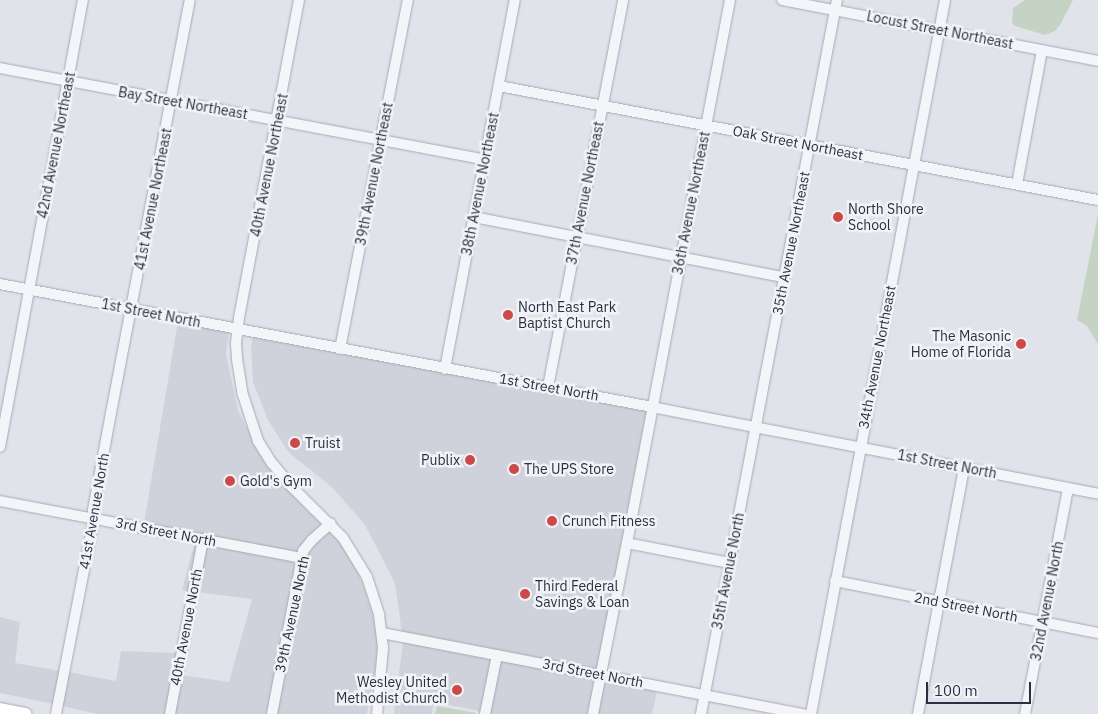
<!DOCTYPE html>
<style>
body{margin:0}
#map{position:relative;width:1098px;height:714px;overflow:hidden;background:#e1e3ea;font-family:"IBM Plex Sans",sans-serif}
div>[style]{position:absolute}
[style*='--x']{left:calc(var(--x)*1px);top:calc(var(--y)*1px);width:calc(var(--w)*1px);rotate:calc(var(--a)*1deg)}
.built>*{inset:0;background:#cfd2db}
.green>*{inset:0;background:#c4d3c3}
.roads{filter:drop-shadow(0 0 1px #a6a9b4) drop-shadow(0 0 1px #a6a9b4)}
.minor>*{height:10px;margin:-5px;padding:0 5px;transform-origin:5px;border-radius:5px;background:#f4f5f8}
.major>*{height:12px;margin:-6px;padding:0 6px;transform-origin:6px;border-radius:6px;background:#fff}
.dots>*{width:14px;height:14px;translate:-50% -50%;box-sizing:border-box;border:2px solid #f1f3f7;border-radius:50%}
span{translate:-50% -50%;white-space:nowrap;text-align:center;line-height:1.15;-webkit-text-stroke:5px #f1f3f7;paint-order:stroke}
.street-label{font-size:14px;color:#2a2f41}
.poi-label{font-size:14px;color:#2a2f41}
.left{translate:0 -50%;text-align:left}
.right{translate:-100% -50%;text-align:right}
.scale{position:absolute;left:926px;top:682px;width:105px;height:22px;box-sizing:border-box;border:2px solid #2a2f41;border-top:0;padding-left:6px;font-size:15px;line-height:18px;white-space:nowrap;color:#2a2f41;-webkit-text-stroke:4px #f1f3f7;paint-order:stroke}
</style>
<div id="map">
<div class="built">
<i style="clip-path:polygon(178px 321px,229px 331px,226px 354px,238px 411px,259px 450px,307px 511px,325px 523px,299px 554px,144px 523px)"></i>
<i style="clip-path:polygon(253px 336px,647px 409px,597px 671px,402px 633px,395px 583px,365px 525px,333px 488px,289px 453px,268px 420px,253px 382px,251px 348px)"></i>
<i style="clip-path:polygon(330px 528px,351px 557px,365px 590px,377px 629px,379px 649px,367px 714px,276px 714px,307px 553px,315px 542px)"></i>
<i style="clip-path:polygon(195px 541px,297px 561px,268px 714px,174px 714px,181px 675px,229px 682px,252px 599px,196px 592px,192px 569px,188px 591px,182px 590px)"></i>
<i style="clip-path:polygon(0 617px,20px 622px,15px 663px,60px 671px,54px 704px,0 693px)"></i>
<i style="clip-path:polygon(403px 641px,492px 658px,481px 714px,476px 710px,437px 703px,433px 705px,432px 714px,394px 714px)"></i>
<i style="clip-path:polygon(121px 651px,176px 653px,165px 714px,97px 714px,62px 706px,68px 672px,116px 681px)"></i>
<i style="clip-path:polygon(500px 659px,596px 678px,589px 714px,490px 714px)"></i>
<i style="clip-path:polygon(604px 679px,607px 682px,657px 691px,652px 714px,597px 714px)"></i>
</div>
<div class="green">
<i style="clip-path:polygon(1025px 0,1073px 0,1060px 25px,1055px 31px,1045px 35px,1015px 26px,1012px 23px,1013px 8px)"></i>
<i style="clip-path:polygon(1098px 214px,1098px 344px,1087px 326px,1077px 320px)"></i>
<i style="clip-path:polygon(437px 706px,476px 713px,476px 714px,435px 714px)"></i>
</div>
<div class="roads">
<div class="minor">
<i style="--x:299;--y:0;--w:324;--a:100.7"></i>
<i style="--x:239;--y:318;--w:26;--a:97"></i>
<i style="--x:236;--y:344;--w:15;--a:86"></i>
<i style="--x:237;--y:359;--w:36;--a:81"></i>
<i style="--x:243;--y:395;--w:48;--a:71.9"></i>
<i style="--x:258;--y:441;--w:26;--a:58"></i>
<i style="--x:272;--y:463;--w:30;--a:50"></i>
<i style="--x:291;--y:486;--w:74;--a:45"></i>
<i style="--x:343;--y:538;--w:46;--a:58.4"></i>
<i style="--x:367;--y:577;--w:40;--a:72"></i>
<i style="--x:379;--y:615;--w:33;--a:83"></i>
<i style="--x:383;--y:648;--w:66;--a:95.2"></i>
<i style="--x:782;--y:0;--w:322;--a:10.9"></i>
<i style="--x:0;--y:68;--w:494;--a:10.7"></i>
<i style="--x:499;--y:86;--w:610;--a:10.78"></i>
<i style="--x:1017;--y:184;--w:136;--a:-79.4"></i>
<i style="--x:474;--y:217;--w:315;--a:11"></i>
<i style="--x:0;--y:284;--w:664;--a:10.68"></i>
<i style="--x:652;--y:407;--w:454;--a:11"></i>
<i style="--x:340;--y:349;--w:356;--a:-79"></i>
<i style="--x:445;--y:369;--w:376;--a:-79.3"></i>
<i style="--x:548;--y:387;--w:394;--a:-79"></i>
<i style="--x:0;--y:447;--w:455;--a:-79.5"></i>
<i style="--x:0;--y:501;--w:307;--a:10.7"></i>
<i style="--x:627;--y:543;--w:105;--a:11"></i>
<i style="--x:835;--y:581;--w:268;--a:11.2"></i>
<i style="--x:382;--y:633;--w:430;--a:10.9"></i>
<i style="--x:56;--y:714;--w:200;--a:-79"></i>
<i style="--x:94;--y:518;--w:8;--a:-97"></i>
<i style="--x:93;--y:510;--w:99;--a:-79.5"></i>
<i style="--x:111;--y:413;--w:420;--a:-79.2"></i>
<i style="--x:170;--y:714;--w:178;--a:-79.3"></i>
<i style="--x:272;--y:714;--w:166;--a:-79.2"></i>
<i style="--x:303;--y:551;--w:14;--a:-51"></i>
<i style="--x:312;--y:540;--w:25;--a:-42"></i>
<i style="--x:485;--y:714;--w:60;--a:-78.5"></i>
<i style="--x:593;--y:714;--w:174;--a:-78.8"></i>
<i style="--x:627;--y:543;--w:553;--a:-79.26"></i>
<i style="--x:701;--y:714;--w:727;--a:-79.22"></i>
<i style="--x:811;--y:714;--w:726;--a:-79.37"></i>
<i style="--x:918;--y:714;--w:250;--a:-79.4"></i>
<i style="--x:1025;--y:714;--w:230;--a:-79.2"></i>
</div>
<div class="major">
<i style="--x:0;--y:709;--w:26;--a:11"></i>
</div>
</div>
<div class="dots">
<i style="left:838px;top:217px;background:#cc494a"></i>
<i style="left:508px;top:315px;background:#cc494a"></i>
<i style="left:1021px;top:344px;background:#cc494a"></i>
<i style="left:295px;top:443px;background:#cc494a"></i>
<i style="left:470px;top:460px;background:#cc494a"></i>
<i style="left:514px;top:469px;background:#cc494a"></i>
<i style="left:230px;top:481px;background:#cc494a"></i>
<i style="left:552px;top:521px;background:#cc494a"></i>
<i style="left:525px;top:594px;background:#cc494a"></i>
<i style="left:457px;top:690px;background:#cc494a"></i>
</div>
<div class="street-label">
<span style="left:940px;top:30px;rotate:11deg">Locust Street Northeast</span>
<span style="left:183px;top:103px;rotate:10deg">Bay Street Northeast</span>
<span style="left:798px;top:143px;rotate:11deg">Oak Street Northeast</span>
<span style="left:56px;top:145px;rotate:-79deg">42nd Avenue Northeast</span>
<span style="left:269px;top:165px;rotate:-79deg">40th Avenue Northeast</span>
<span style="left:374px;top:174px;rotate:-79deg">39th Avenue Northeast</span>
<span style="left:480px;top:184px;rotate:-79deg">38th Avenue Northeast</span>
<span style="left:585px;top:193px;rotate:-79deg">37th Avenue Northeast</span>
<span style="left:153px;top:199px;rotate:-79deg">41st Avenue Northeast</span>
<span style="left:691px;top:203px;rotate:-79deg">36th Avenue Northeast</span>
<span style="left:791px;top:243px;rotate:-79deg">35th Avenue Northeast</span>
<span style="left:151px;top:313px;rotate:11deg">1st Street North</span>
<span style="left:877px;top:357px;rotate:-79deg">34th Avenue Northeast</span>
<span style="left:549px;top:387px;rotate:10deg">1st Street North</span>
<span style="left:947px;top:464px;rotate:11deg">1st Street North</span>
<span style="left:94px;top:511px;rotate:-80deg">41st Avenue North</span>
<span style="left:166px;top:532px;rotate:11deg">3rd Street North</span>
<span style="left:728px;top:571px;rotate:-79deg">35th Avenue North</span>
<span style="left:1047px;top:601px;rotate:-79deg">32nd Avenue North</span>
<span style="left:966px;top:607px;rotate:11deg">2nd Street North</span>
<span style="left:292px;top:614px;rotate:-78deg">39th Avenue North</span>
<span style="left:186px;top:627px;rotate:-79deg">40th Avenue North</span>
<span style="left:593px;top:673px;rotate:11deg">3rd Street North</span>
</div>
<div class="poi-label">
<span class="left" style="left:848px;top:217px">North Shore<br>School</span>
<span class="left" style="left:518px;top:315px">North East Park<br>Baptist Church</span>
<span class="right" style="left:1011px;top:344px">The Masonic<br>Home of Florida</span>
<span class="left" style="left:305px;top:443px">Truist</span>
<span class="right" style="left:460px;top:460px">Publix</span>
<span class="left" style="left:524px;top:469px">The UPS Store</span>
<span class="left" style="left:240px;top:481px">Gold's Gym</span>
<span class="left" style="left:562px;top:521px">Crunch Fitness</span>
<span class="left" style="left:535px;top:594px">Third Federal<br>Savings &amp; Loan</span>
<span class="right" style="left:447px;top:690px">Wesley United<br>Methodist Church</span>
</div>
<div class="scale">100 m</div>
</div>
